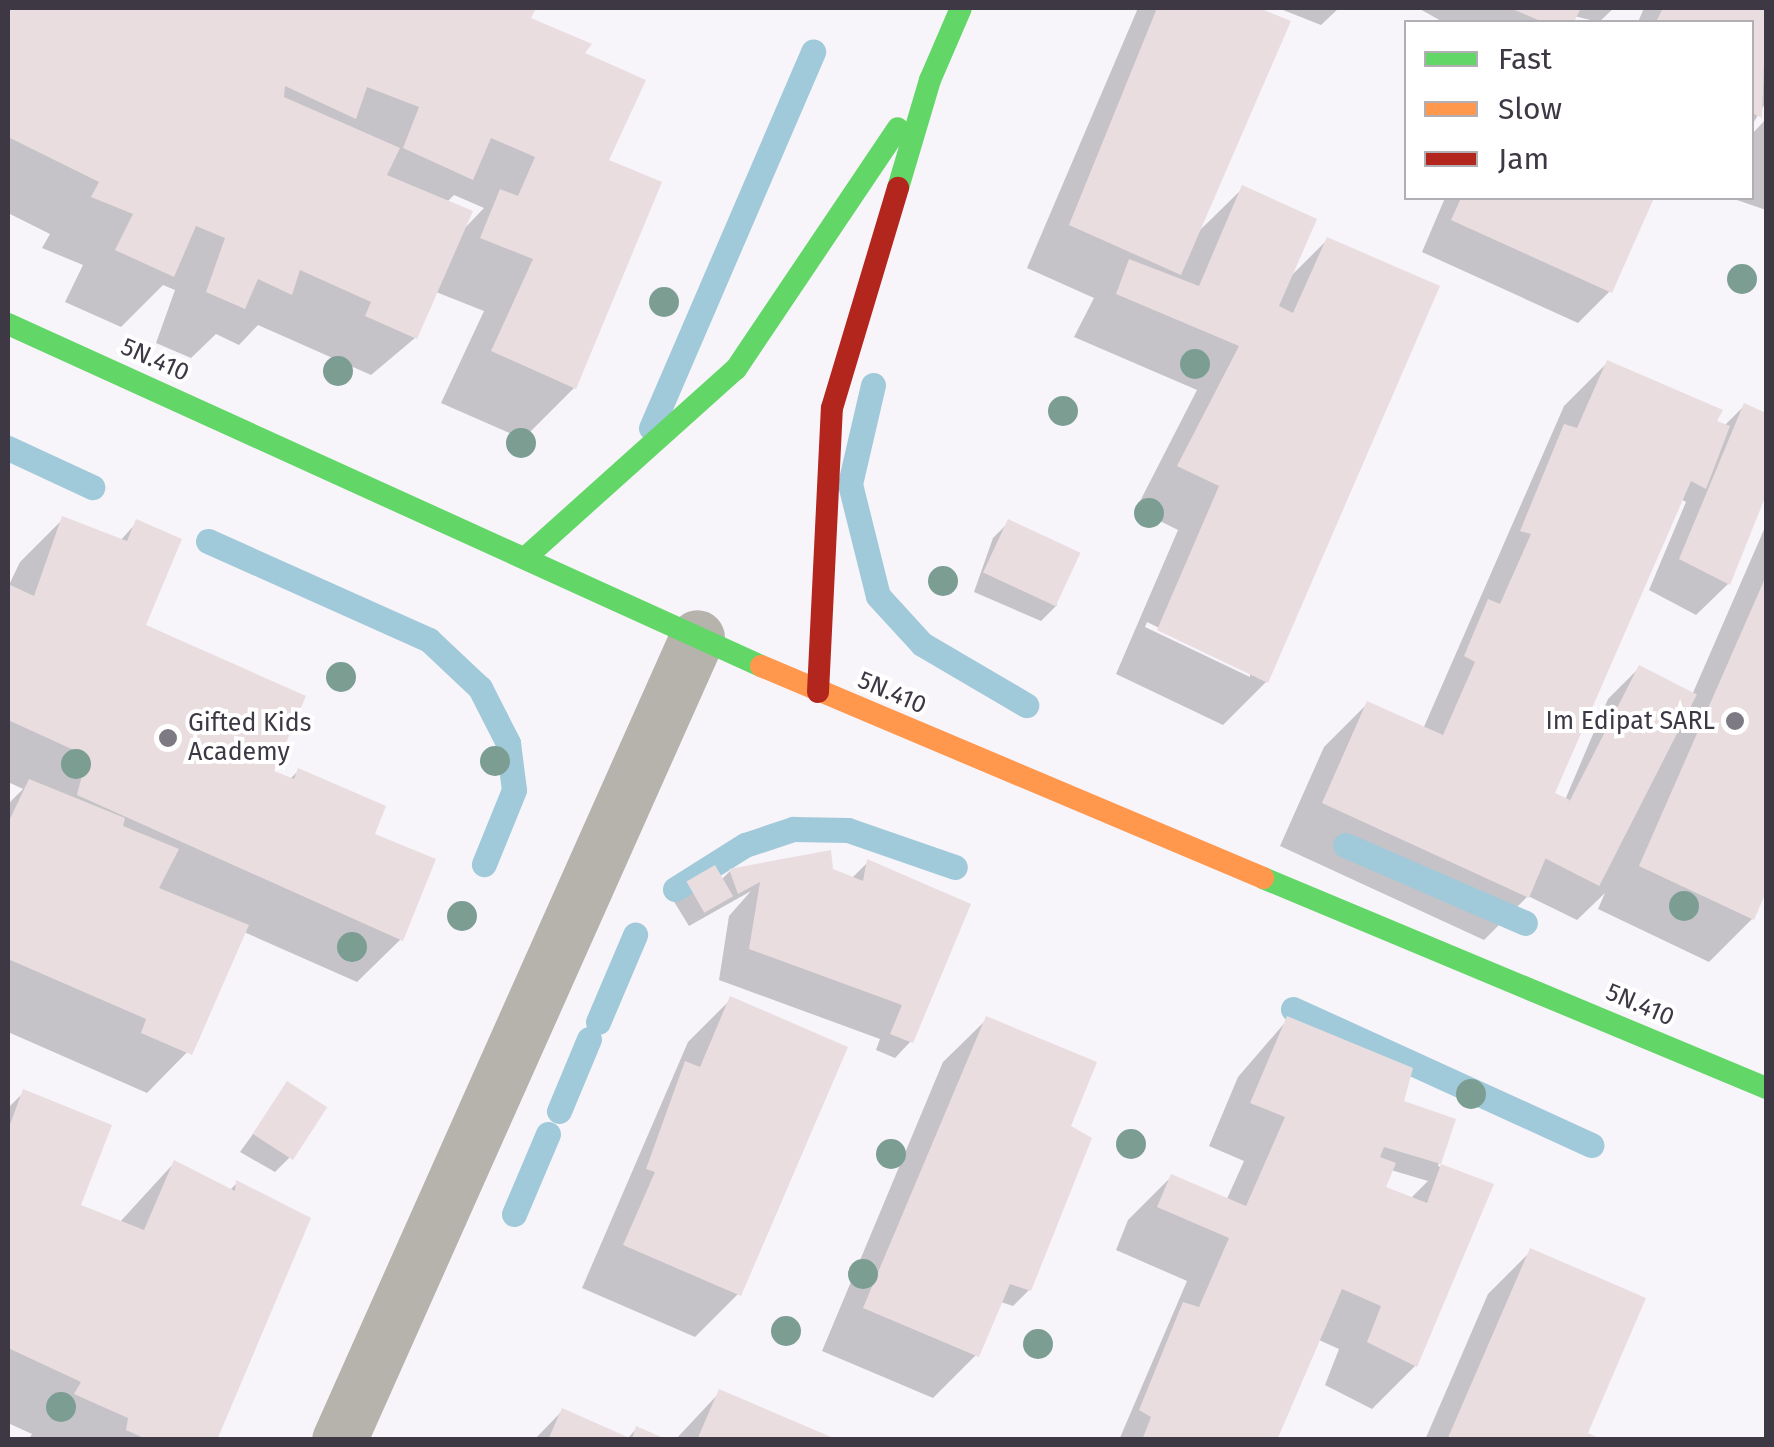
<!DOCTYPE html>
<style>
body{margin:0}
#map{position:relative;width:1774px;height:1447px;overflow:hidden;background:#f7f4fa;font-family:"Fira Sans",sans-serif}
div>[style]{position:absolute}
[style*='--x']{left:calc(var(--x)*1px);top:calc(var(--y)*1px);width:calc(var(--w)*1px);rotate:calc(var(--a)*1deg)}
.shadow>*{inset:0;background:#0003}
.stream>*{height:25px;margin:-12.5px;padding:0 12.5px;transform-origin:12.5px;border-radius:12.5px;background:#a0c9da}
.building>*{inset:0;background:#eadddf;transform-origin:0 0}
.street>*{height:55px;margin:-27.5px;padding:0 27.5px;transform-origin:27.5px;border-radius:27.5px;background:#b6b3ad}
.fast>*{height:22px;margin:-11px;padding:0 11px;transform-origin:11px;border-radius:11px;background:#63d668}
.slow>*{height:22px;margin:-11px;padding:0 11px;transform-origin:11px;border-radius:11px;background:#ff974d}
.jam>*{height:22px;margin:-11px;padding:0 11px;transform-origin:11px;border-radius:11px;background:#b3261e}
.trees>*{width:30px;height:30px;margin:-15px;border-radius:50%;background:#7c9e92}
.dots>*{width:28px;height:28px;translate:-50% -50%;box-sizing:border-box;border:5px solid #fff;border-radius:50%}
span{translate:-50% -50%;white-space:nowrap;text-align:center;line-height:1.15;-webkit-text-stroke:8px #fff;paint-order:stroke}
.street-label{font-size:25px;color:#3d3844}
.poi-label{font-size:25px;color:#3d3844}
.right{translate:-100% -50%;text-align:right}
.left{translate:0 -50%;text-align:left}
.frame{position:absolute;inset:0;border:10px solid #3d3844;pointer-events:none}
.legend{position:absolute;left:1404px;top:20px;width:350px;height:180px;box-sizing:border-box;background:#fff;border:2px solid #b1afb4;margin:0;padding:12px 18px;list-style:none;font-size:30px;color:#3d3844}
.legend li{display:flex;align-items:center;gap:20px;height:50px}
.legend b{width:50px;border:2px solid #b1afb4}
</style>
<div id="map">
<div class="shadow">
<i style="clip-path:polygon(evenodd,8px 8px,534px 8px,528px 19px,581px 54px,606px 161px,574px 388px,523px 439px,441px 403px,484px 311px,436px 292px,415px 338px,371px 375px,258px 325px,239px 345px,216px 334px,191px 358px,156px 343px,175px 290px,163px 285px,121px 327px,65px 302px,83px 265px,42px 248px,50px 234px,8px 213px,8px 8px,454px 195px,484px 208px,463px 230px,446px 203px,454px 195px)"></i>
<i style="clip-path:polygon(evenodd,1138px 8px,1253px 8px,1288px 23px,1196px 234px,1243px 188px,1288px 279px,1327px 240px,1266px 682px,1223px 725px,1116px 674px,1178px 530px,1136px 509px,1197px 390px,1074px 337px,1094px 298px,1027px 268px,1138px 8px,1147px 622px,1250px 672px,1250px 677px,1145px 627px,1147px 622px)"></i>
<i style="clip-path:polygon(1278px 8px,1339px 8px,1321px 25px)"></i>
<i style="clip-path:polygon(1418px 8px,1614px 8px,1599px 22px,1574px 16px,1571px 22px,1443px 22px)"></i>
<i style="clip-path:polygon(1644px 8px,1766px 8px,1766px 102px,1752px 125px,1752px 22px,1638px 22px)"></i>
<i style="clip-path:polygon(1766px 119px,1766px 210px,1731px 198px,1752px 198px,1752px 134px)"></i>
<i style="clip-path:polygon(1445px 198px,1651px 198px,1609px 292px,1578px 323px,1422px 252px)"></i>
<i style="clip-path:polygon(1607px 363px,1724px 426px,1744px 406px,1766px 416px,1766px 494px,1728px 584px,1696px 615px,1649px 590px,1686px 502px,1681px 499px,1552px 794px,1565px 800px,1608px 699px,1639px 668px,1692px 695px,1766px 525px,1766px 885px,1752px 919px,1709px 962px,1598px 909px,1605px 893px,1577px 920px,1528px 896px,1484px 940px,1280px 846px,1324px 747px,1367px 704px,1423px 729px,1564px 406px)"></i>
<i style="clip-path:polygon(63px 519px,120px 541px,137px 522px,139px 636px,271px 773px,289px 780px,298px 771px,371px 835px,401px 939px,357px 982px,244px 932px,198px 1041px,147px 1093px,8px 1032px,8px 804px,23px 789px,8px 782px,8px 587px,20px 562px)"></i>
<i style="clip-path:polygon(1009px 522px,1057px 605px,1041px 621px,974px 592px,993px 538px)"></i>
<i style="clip-path:polygon(868px 862px,911px 1041px,895px 1058px,876px 1050px,880px 1039px,719px 980px,729px 916px,751px 891px,689px 926px,673px 900px,689px 884px,721px 880px,730px 871px,851px 879px)"></i>
<i style="clip-path:polygon(731px 999px,738px 1294px,695px 1337px,582px 1288px,688px 1042px)"></i>
<i style="clip-path:polygon(987px 1019px,1067px 1128px,1029px 1290px,1013px 1306px,998px 1301px,976px 1355px,933px 1398px,822px 1351px,943px 1062px)"></i>
<i style="clip-path:polygon(evenodd,1288px 1019px,1396px 1113px,1453px 1120px,1438px 1166px,1491px 1185px,1415px 1366px,1372px 1409px,1325px 1385px,1339px 1349px,1319px 1340px,1274px 1440px,1119px 1440px,1187px 1281px,1116px 1250px,1128px 1220px,1171px 1177px,1226px 1201px,1244px 1161px,1209px 1146px,1238px 1077px,1288px 1019px,1391px 1170px,1428px 1181px,1410px 1199px,1382px 1189px,1391px 1170px)"></i>
<i style="clip-path:polygon(288px 1085px,291px 1156px,275px 1172px,240px 1152px)"></i>
<i style="clip-path:polygon(24px 1092px,78px 1206px,119px 1223px,174px 1163px,229px 1191px,237px 1183px,214px 1440px,28px 1440px,32px 1434px,8px 1423px,8px 1108px)"></i>
<i style="clip-path:polygon(1531px 1251px,1582px 1440px,1425px 1440px,1488px 1294px)"></i>
<i style="clip-path:polygon(720px 1392px,832px 1440px,675px 1440px)"></i>
<i style="clip-path:polygon(562px 1411px,627px 1439px,637px 1428px,662px 1440px,534px 1440px)"></i>
</div>
<div class="stream">
<i style="--x:873;--y:385;--w:102;--a:103.1"></i>
<i style="--x:850;--y:484;--w:115;--a:76"></i>
<i style="--x:878;--y:596;--w:65;--a:47.5"></i>
<i style="--x:922;--y:644;--w:121;--a:30.4"></i>
<i style="--x:651;--y:428;--w:410;--a:-66.7"></i>
<i style="--x:8;--y:448;--w:93;--a:24.9"></i>
<i style="--x:208;--y:541;--w:242;--a:24.1"></i>
<i style="--x:429;--y:640;--w:70;--a:43.3"></i>
<i style="--x:480;--y:688;--w:62;--a:63"></i>
<i style="--x:508;--y:743;--w:47;--a:82.7"></i>
<i style="--x:514;--y:790;--w:80;--a:112.1"></i>
<i style="--x:1345;--y:845;--w:196;--a:23.4"></i>
<i style="--x:675;--y:889;--w:83;--a:-32.2"></i>
<i style="--x:745;--y:845;--w:51;--a:-18.4"></i>
<i style="--x:793;--y:829;--w:55;--a:1"></i>
<i style="--x:848;--y:830;--w:113;--a:19.1"></i>
<i style="--x:1293;--y:1009;--w:328;--a:24.5"></i>
<i style="--x:598;--y:1022;--w:95;--a:-67"></i>
<i style="--x:559;--y:1111;--w:78;--a:-67.4"></i>
<i style="--x:514;--y:1214;--w:87;--a:-67"></i>
</div>
<div class="building">
<i style="clip-path:polygon(8px 8px,536px 8px,531px 18px,592px 44px,585px 53px,646px 80px,609px 160px,662px 182px,576px 389px,491px 351px,533px 259px,480px 238px,500px 189px,518px 196px,535px 157px,491px 138px,473px 180px,403px 148px,419px 107px,367px 87px,356px 119px,285px 86px,284px 97px,400px 148px,387px 175px,473px 211px,417px 339px,365px 316px,371px 302px,300px 270px,292px 295px,258px 279px,245px 309px,206px 292px,225px 238px,196px 226px,174px 277px,115px 250px,133px 214px,91px 197px,99px 182px,8px 137px)"></i>
<i style="clip-path:polygon(1157px 8px,1259px 8px,1291px 21px,1181px 275px,1069px 225px)"></i>
<i style="clip-path:polygon(1510px 8px,1581px 8px,1574px 22px,1543px 22px)"></i>
<i style="clip-path:polygon(1663px 8px,1766px 8px,1762px 118px,1752px 113px,1752px 22px,1656px 22px)"></i>
<i style="clip-path:polygon(1242px 185px,1317px 219px,1279px 306px,1293px 313px,1327px 237px,1440px 286px,1268px 683px,1157px 630px,1219px 486px,1177px 466px,1239px 346px,1116px 294px,1129px 259px,1199px 286px)"></i>
<i style="clip-path:polygon(1461px 198px,1654px 198px,1612px 293px,1451px 220px)"></i>
<i style="clip-path:polygon(1607px 360px,1723px 410px,1717px 421px,1730px 426px,1706px 489px,1691px 481px,1555px 793px,1570px 800px,1529px 898px,1322px 803px,1367px 701px,1443px 735px,1475px 662px,1464px 656px,1488px 599px,1500px 604px,1531px 534px,1520px 531px,1564px 424px,1577px 428px)"></i>
<i style="clip-path:polygon(1744px 403px,1766px 413px,1766px 495px,1730px 585px,1679px 559px)"></i>
<i style="clip-path:polygon(62px 516px,127px 541px,136px 519px,182px 539px,146px 625px,306px 696px,274px 771px,294px 779px,298px 768px,386px 806px,375px 834px,436px 859px,403px 941px,77px 795px,87px 756px,8px 720px,8px 584px,34px 596px)"></i>
<i style="left:1008px;top:519px;width:80px;height:59px;rotate:25deg"></i>
<i style="clip-path:polygon(1766px 576px,1766px 892px,1754px 920px,1639px 866px)"></i>
<i style="left:1639px;top:665px;width:65px;height:215px;rotate:27deg"></i>
<i style="clip-path:polygon(29px 779px,125px 818px,123px 826px,179px 849px,159px 888px,249px 925px,192px 1055px,141px 1033px,146px 1019px,8px 959px,8px 823px)"></i>
<i style="clip-path:polygon(831px 850px,833px 869px,863px 881px,867px 859px,971px 904px,913px 1043px,890px 1034px,902px 1005px,749px 949px,760px 882px,738px 894px,729px 869px)"></i>
<i style="left:715px;top:865px;width:36px;height:33px;rotate:60deg"></i>
<i style="clip-path:polygon(730px 996px,848px 1047px,741px 1296px,623px 1245px,655px 1172px,646px 1169px,685px 1061px,700px 1067px)"></i>
<i style="clip-path:polygon(986px 1016px,1097px 1062px,1071px 1126px,1092px 1138px,1031px 1291px,1010px 1284px,979px 1357px,863px 1308px)"></i>
<i style="clip-path:polygon(1287px 1016px,1413px 1068px,1404px 1101px,1456px 1119px,1441px 1164px,1384px 1147px,1380px 1157px,1396px 1163px,1386px 1187px,1427px 1203px,1441px 1164px,1494px 1184px,1417px 1367px,1367px 1342px,1381px 1306px,1342px 1289px,1277px 1440px,1142px 1440px,1151px 1417px,1139px 1410px,1183px 1302px,1199px 1307px,1229px 1238px,1157px 1207px,1171px 1174px,1246px 1206px,1285px 1117px,1250px 1103px)"></i>
<i style="left:287px;top:1081px;width:48px;height:63px;rotate:33deg"></i>
<i style="clip-path:polygon(23px 1089px,112px 1125px,81px 1205px,144px 1230px,174px 1160px,235px 1191px,236px 1180px,311px 1218px,217px 1440px,148px 1440px,126px 1430px,128px 1418px,74px 1394px,81px 1382px,8px 1348px,8px 1130px)"></i>
<i style="clip-path:polygon(1530px 1248px,1646px 1298px,1588px 1433px,1603px 1440px,1447px 1440px)"></i>
<i style="clip-path:polygon(719px 1389px,838px 1440px,697px 1440px)"></i>
<i style="clip-path:polygon(562px 1408px,632px 1439px,636px 1426px,668px 1440px,548px 1440px)"></i>
</div>
<div class="street">
<i style="--x:339;--y:1440;--w:879;--a:-65.97"></i>
</div>
<div class="fast">
<i style="--x:898;--y:188;--w:113;--a:-73.5"></i>
<i style="--x:930;--y:80;--w:78;--a:-66.7"></i>
<i style="--x:8;--y:324;--w:827;--a:24.43"></i>
<i style="--x:525;--y:558;--w:283;--a:-41.9"></i>
<i style="--x:736;--y:369;--w:290;--a:-56.1"></i>
<i style="--x:1263;--y:878;--w:545;--a:22.66"></i>
</div>
<div class="slow">
<i style="--x:761;--y:666;--w:545;--a:22.89"></i>
</div>
<div class="jam">
<i style="--x:818;--y:692;--w:284;--a:-87.2"></i>
<i style="--x:832;--y:408;--w:230;--a:-73.3"></i>
</div>
<div class="trees">
<i style="left:1742px;top:279px"></i>
<i style="left:664px;top:302px"></i>
<i style="left:1195px;top:364px"></i>
<i style="left:338px;top:371px"></i>
<i style="left:1063px;top:411px"></i>
<i style="left:521px;top:443px"></i>
<i style="left:1149px;top:513px"></i>
<i style="left:943px;top:581px"></i>
<i style="left:341px;top:677px"></i>
<i style="left:495px;top:761px"></i>
<i style="left:76px;top:764px"></i>
<i style="left:1684px;top:906px"></i>
<i style="left:462px;top:916px"></i>
<i style="left:352px;top:947px"></i>
<i style="left:1471px;top:1094px"></i>
<i style="left:1131px;top:1144px"></i>
<i style="left:891px;top:1154px"></i>
<i style="left:863px;top:1274px"></i>
<i style="left:786px;top:1331px"></i>
<i style="left:1038px;top:1344px"></i>
<i style="left:61px;top:1407px"></i>
</div>
<div class="dots">
<i style="left:1735px;top:721px;background:#7e7a84"></i>
<i style="left:168px;top:738px;background:#7e7a84"></i>
</div>
<div class="street-label">
<span style="left:155px;top:360px;rotate:24deg">5N.410</span>
<span style="left:892px;top:693px;rotate:23deg">5N.410</span>
<span style="left:1640px;top:1005px;rotate:23deg">5N.410</span>
</div>
<div class="poi-label">
<span class="right" style="left:1715px;top:721px">Im Edipat SARL</span>
<span class="left" style="left:188px;top:738px">Gifted Kids<br>Academy</span>
</div>
<div class="frame"></div>
<ul class="legend">
<li><b style="height:12px;background:#63d668"></b>Fast</li>
<li><b style="height:12px;background:#ff974d"></b>Slow</li>
<li><b style="height:12px;background:#b3261e"></b>Jam</li>
</ul>
</div>
